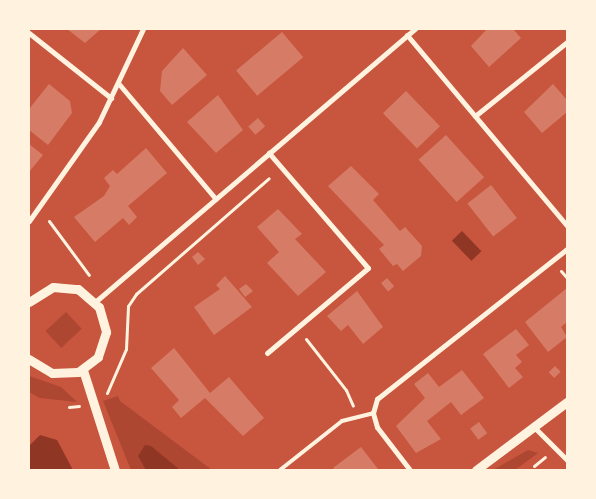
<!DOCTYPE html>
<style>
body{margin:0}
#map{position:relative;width:596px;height:499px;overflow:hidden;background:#c8553d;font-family:"DM Sans",sans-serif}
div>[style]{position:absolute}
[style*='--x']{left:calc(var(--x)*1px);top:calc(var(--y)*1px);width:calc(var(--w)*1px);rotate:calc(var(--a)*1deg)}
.green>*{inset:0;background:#ae4732;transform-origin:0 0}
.water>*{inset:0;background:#8f3625;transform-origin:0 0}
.building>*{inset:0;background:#d67c66;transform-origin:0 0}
.path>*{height:3px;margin:-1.5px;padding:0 1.5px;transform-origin:1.5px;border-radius:1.5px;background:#fff3e0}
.service>*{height:4px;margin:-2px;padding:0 2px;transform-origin:2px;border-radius:2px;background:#fff3e0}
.minor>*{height:5px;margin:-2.5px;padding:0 2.5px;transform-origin:2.5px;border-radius:2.5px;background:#fff3e0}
.tertiary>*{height:9px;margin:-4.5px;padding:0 4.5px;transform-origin:4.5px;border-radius:4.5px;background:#fff3e0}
span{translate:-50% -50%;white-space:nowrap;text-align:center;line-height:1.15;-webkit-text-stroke:4px #fff3e0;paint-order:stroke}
.frame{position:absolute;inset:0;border:30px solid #fff3e0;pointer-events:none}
</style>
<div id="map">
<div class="green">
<i style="left:66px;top:312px;width:23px;height:28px;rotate:47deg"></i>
<i style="clip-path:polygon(29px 376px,61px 387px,77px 402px,40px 398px,29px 392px)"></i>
<i style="clip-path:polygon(118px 396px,120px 401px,212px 470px,131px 470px,103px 401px)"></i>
<i style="clip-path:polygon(528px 450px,538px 453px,515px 470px,493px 470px)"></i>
</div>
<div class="water">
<i style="left:462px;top:231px;width:28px;height:14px;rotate:46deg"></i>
<i style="clip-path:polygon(40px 435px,57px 440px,73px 470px,29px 470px,29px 446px)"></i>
<i style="clip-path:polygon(145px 445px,151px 446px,180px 470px,146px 470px,138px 456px)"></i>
</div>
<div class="building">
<i style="clip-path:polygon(67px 29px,101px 29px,85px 43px)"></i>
<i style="clip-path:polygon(487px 29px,513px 29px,521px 38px,489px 67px,471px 46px)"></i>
<i style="left:282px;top:32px;width:33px;height:60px;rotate:50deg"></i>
<i style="clip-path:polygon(183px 48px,207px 75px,172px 105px,160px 91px,162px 71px)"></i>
<i style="clip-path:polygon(49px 84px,70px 101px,72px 113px,48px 145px,29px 130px,29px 109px)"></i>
<i style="clip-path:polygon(553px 84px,567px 100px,567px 112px,542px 133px,524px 112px)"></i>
<i style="left:406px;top:91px;width:49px;height:32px;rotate:46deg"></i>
<i style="clip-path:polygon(218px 95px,243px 130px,216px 153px,187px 122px)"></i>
<i style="left:258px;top:118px;width:11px;height:13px;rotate:49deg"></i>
<i style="left:446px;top:135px;width:57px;height:37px;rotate:48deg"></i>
<i style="clip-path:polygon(29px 144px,43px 155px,29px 172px)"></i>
<i style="clip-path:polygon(146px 148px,167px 173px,128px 206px,137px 217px,129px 225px,123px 218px,95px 242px,74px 217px,104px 196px,110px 186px,104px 178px,113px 170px,117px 174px)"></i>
<i style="clip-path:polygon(351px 166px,379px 194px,373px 200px,400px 231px,405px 227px,422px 246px,421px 256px,403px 271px,397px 264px,393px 266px,379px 249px,384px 245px,328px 186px)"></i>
<i style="left:491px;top:185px;width:42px;height:30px;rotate:52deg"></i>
<i style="clip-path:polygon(278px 209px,302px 234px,295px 239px,326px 272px,298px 296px,267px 263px,279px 252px,257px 227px)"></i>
<i style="clip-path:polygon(198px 252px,205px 259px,198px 265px,192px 257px)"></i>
<i style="clip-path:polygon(225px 276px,252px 307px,214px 335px,194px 307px,220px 289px,216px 285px)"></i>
<i style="left:387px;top:278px;width:11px;height:8px;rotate:49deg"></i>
<i style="clip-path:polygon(246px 284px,253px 291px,245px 297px,239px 289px)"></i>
<i style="clip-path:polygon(567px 288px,567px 322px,561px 327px,567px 337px,548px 352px,525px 322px)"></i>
<i style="clip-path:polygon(357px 291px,383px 327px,363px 344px,348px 325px,341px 331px,327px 316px)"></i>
<i style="clip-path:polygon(516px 329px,529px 345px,516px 355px,522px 362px,515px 368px,523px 377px,509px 388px,483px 354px)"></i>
<i style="clip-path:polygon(174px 348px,210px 393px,229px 377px,264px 418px,243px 436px,205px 398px,181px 418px,172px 407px,179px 400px,151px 368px)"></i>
<i style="left:555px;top:366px;width:8px;height:9px;rotate:45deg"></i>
<i style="clip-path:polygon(462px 370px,484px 398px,461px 415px,451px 402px,427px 421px,441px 439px,416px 453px,396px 426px,425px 398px,414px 384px,428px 373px,439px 387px)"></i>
<i style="left:479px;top:422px;width:14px;height:11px;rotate:54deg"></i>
<i style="clip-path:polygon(361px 447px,378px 469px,335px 470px,333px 468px)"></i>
</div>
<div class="path">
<i style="--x:49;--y:221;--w:67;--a:53.5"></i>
<i style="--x:561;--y:271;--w:9;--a:49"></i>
<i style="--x:306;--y:339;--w:65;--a:51.9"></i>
<i style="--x:346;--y:390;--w:17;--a:66"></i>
<i style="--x:107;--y:393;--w:48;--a:-66.6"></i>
<i style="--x:126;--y:349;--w:43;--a:-87.3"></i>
<i style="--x:128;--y:306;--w:14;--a:-56"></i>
<i style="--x:136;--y:294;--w:176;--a:-41.1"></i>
<i style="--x:69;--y:407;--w:10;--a:-6"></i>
<i style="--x:534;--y:466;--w:14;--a:-39"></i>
</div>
<div class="service">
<i style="--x:280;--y:470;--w:79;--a:-38.3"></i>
<i style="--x:342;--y:421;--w:32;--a:-14"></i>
</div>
<div class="minor">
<i style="--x:29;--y:33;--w:105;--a:38.4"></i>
<i style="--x:407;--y:35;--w:249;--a:50"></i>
<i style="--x:119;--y:84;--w:150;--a:49.9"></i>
<i style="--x:475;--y:116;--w:118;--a:-38.8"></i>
<i style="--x:29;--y:221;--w:121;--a:-54.7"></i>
<i style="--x:99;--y:122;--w:103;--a:-64.7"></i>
<i style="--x:95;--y:302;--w:421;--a:-40.5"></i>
<i style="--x:267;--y:353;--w:132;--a:-40.1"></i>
<i style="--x:368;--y:268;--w:152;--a:-130.7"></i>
<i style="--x:535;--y:428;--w:45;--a:45"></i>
<i style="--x:410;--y:470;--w:54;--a:-127.5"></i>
<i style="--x:377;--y:427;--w:15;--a:-106"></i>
<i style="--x:373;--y:413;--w:15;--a:-74"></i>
<i style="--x:377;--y:399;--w:242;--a:-38.3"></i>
</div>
<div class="tertiary">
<i style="--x:29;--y:302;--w:28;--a:-32"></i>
<i style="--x:53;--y:287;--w:25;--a:5"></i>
<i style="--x:78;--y:289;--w:28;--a:41"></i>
<i style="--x:99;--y:307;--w:26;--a:74"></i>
<i style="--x:106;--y:332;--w:26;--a:108"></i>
<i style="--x:98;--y:357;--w:25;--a:143"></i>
<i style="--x:78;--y:372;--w:26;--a:178"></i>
<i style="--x:52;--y:373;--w:27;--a:-149"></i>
<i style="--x:83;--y:370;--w:105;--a:72.3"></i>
<i style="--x:476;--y:470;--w:114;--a:-36.8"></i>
</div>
<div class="frame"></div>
</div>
